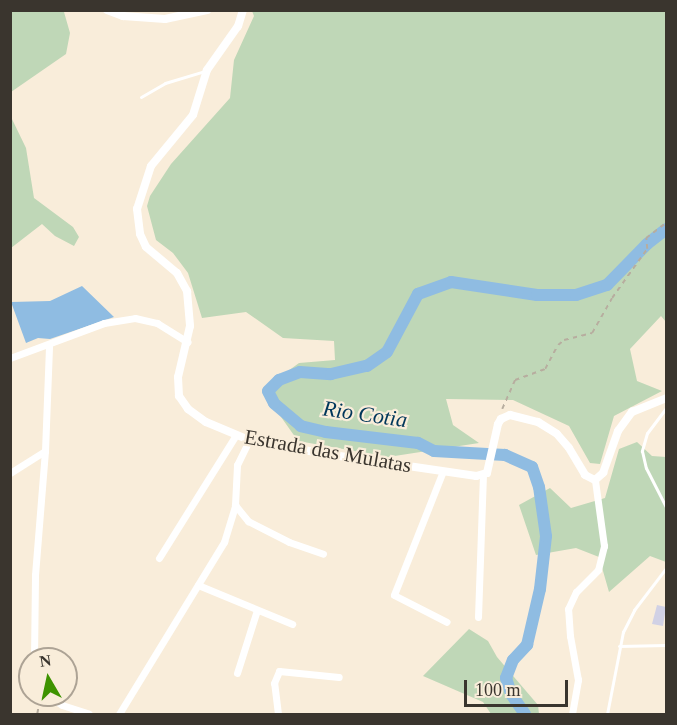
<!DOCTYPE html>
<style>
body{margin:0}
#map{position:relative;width:677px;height:725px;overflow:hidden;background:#f9edda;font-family:"Times New Roman",serif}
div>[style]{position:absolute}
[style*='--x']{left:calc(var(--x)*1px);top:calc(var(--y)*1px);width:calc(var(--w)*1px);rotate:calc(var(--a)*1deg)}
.green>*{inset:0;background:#bfd7b7}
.water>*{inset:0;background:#8fbce2}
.river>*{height:12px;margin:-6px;padding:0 6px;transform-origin:6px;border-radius:6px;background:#8fbce2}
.building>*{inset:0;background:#d1d1e5}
.path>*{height:1.5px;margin-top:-0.75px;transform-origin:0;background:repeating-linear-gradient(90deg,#b7ad9f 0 4.5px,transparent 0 9px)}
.service>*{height:3px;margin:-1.5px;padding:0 1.5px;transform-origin:1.5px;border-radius:1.5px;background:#fff}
.minor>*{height:7px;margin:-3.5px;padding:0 3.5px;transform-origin:3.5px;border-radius:3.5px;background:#fff}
.tertiary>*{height:8px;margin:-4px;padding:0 4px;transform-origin:4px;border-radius:4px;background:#fff}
span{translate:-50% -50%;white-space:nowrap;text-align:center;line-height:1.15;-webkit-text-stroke:4.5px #f9edda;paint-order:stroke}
.street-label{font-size:21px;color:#3a352e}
.water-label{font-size:22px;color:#00365a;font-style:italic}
.frame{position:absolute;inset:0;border:12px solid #3a352e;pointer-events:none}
.north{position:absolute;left:18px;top:647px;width:60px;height:60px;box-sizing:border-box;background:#f9edda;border:2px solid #ada395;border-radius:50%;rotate:351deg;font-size:16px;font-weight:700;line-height:24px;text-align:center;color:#3a352e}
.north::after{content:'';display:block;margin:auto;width:21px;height:27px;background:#3e9300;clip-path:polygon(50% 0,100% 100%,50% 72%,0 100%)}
.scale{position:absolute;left:464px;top:680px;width:104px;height:27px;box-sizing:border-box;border:3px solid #3a352e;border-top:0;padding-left:8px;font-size:18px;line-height:21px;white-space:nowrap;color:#3a352e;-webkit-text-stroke:4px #f9edda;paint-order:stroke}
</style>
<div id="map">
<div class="green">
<i style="clip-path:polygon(11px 10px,60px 11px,64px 12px,70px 33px,66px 54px,11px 92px,11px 117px,26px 148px,34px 198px,73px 227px,79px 237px,74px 246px,55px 236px,42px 224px,11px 248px)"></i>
<i style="clip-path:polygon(252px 11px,666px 11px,666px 322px,661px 316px,630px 349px,637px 381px,662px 391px,614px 416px,600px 464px,590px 463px,569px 426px,513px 400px,446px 399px,453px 425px,479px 443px,388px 457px,298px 441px,262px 390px,299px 363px,335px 360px,334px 341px,283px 338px,246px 312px,202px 318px,188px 273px,173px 253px,156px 240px,147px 206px,150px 196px,171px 164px,230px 98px,234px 60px,254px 16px)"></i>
<i style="clip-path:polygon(637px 442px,652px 456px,666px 457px,666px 562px,650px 556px,609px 592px,599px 557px,576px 548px,536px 555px,519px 505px,550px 488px,571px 508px,605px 498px,619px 449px)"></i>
<i style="clip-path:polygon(469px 629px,488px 641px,497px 657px,538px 705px,539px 714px,491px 714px,483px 702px,423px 676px)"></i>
</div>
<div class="water">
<i style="clip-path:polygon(82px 286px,114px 317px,50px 339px,38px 338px,26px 343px,11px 302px,50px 301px)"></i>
</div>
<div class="river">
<i style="--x:525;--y:714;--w:24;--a:-125"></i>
<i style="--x:511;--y:694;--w:17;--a:-107"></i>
<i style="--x:506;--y:678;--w:19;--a:-69"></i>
<i style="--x:513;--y:660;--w:21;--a:-47"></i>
<i style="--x:527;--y:645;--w:57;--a:-76.9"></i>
<i style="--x:540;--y:589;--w:53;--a:-83.5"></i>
<i style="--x:546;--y:536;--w:49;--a:-98.1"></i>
<i style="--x:539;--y:487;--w:21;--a:-109"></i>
<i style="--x:532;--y:467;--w:30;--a:-156"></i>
<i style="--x:505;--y:455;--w:71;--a:-176.8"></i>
<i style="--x:434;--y:451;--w:18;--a:-153"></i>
<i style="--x:418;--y:443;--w:93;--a:-173.2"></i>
<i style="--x:326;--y:432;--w:26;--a:-167"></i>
<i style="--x:301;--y:426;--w:35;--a:-140"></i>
<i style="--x:274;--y:403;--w:13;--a:-117"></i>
<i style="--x:268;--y:391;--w:16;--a:-45"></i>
<i style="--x:279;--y:380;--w:22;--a:-21"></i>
<i style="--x:300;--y:372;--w:31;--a:4"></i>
<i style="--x:331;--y:374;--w:37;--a:-13"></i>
<i style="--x:367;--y:366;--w:24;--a:-35"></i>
<i style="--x:387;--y:352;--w:66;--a:-61.9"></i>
<i style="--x:418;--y:294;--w:35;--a:-20"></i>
<i style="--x:451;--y:282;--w:87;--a:8.6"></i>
<i style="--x:537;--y:295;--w:39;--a:0"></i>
<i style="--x:576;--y:295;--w:33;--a:-18"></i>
<i style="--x:607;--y:285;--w:57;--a:-45.7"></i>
<i style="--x:647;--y:244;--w:24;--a:-38"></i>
</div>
<div class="building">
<i style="clip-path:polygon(657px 605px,666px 607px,663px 626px,652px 624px)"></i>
</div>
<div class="path">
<i style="--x:502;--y:409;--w:32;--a:-66"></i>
<i style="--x:515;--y:380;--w:32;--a:-20"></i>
<i style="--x:545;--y:369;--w:27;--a:-62"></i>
<i style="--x:558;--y:345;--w:8;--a:-40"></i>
<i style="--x:564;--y:340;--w:29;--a:-14"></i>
<i style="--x:592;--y:333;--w:40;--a:-60.3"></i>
<i style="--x:612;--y:298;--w:60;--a:-54.5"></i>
<i style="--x:647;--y:249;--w:11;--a:-95"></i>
<i style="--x:646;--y:238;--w:25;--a:-37"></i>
<i style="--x:37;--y:714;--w:15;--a:-79"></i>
</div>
<div class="service">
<i style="--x:141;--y:97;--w:28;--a:-30"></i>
<i style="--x:165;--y:83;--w:42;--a:-16.7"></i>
<i style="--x:666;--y:408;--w:31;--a:127"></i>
<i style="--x:647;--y:433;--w:19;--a:106"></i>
<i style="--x:642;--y:451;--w:17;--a:77"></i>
<i style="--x:646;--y:468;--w:44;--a:62.9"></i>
<i style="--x:619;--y:646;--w:47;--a:-1.2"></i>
<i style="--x:607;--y:714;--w:84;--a:-79"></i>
<i style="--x:623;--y:632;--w:25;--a:-63"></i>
<i style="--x:634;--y:610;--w:53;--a:-52.7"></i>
</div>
<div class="minor">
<i style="--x:10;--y:358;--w:100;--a:-20.4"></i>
<i style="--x:104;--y:323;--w:31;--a:-9"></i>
<i style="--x:135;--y:318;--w:23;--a:13"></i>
<i style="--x:157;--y:323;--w:36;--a:32"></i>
<i style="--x:443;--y:471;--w:133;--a:111.6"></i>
<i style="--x:394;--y:595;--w:59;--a:27"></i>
<i style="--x:10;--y:473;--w:41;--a:-32.2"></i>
<i style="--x:235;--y:505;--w:21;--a:51"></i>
<i style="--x:248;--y:521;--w:46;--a:27.1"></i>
<i style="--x:289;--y:542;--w:36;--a:19"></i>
<i style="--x:159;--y:558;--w:145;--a:-58"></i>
<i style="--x:198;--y:585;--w:102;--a:22.5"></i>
<i style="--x:478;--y:617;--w:142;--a:-88"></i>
<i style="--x:34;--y:659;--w:84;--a:-89.3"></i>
<i style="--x:35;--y:575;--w:124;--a:-85.4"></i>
<i style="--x:45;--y:451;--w:105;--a:-87.8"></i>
<i style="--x:237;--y:673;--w:66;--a:-72.4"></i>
<i style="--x:45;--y:695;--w:20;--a:30"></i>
<i style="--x:62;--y:705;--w:28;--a:18"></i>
<i style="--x:119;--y:714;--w:202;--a:-58.6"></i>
<i style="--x:224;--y:542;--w:39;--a:-73"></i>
<i style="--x:235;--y:505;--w:40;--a:-87.1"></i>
<i style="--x:237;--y:465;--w:28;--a:-64"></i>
<i style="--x:278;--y:714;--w:31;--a:-97"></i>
<i style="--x:274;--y:683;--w:13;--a:-67"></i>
<i style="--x:279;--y:671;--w:60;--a:5.7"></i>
<i style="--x:572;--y:714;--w:35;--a:-80"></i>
<i style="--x:578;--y:680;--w:45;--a:-100.3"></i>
<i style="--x:570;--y:636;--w:27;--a:-94"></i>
<i style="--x:568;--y:609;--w:19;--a:-65"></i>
<i style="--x:576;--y:592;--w:31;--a:-45"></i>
<i style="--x:598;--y:570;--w:25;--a:-76"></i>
<i style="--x:604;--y:546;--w:67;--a:-97.8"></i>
</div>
<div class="tertiary">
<i style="--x:107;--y:10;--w:17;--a:21"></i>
<i style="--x:123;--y:16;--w:42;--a:4.1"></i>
<i style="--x:165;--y:19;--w:43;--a:-12.1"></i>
<i style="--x:243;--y:10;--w:17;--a:107"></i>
<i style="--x:238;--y:26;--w:54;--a:125.2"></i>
<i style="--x:207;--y:70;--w:47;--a:107.3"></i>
<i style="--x:193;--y:115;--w:66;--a:129.5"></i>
<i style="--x:151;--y:166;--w:45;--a:108"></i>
<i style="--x:137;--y:209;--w:25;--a:83"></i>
<i style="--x:140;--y:234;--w:14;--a:65"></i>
<i style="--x:146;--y:247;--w:40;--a:40"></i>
<i style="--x:177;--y:273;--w:21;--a:61"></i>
<i style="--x:187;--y:291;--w:35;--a:85"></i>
<i style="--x:190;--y:326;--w:52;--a:103.2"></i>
<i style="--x:178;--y:377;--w:19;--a:87"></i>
<i style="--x:179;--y:396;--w:16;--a:55"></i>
<i style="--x:188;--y:409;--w:22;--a:36"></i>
<i style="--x:206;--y:422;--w:47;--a:22.7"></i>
<i style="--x:249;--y:440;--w:78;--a:10.3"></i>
<i style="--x:326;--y:454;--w:152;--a:8.3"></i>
<i style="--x:476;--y:476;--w:11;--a:-15"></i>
<i style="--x:487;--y:473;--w:50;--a:-77.3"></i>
<i style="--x:498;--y:424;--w:6;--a:-59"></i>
<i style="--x:501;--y:419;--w:10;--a:-24"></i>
<i style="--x:510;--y:415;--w:29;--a:14"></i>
<i style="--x:538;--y:422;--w:22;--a:32"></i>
<i style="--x:557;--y:434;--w:18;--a:49"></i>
<i style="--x:569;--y:448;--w:31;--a:59"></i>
<i style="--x:585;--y:475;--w:11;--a:27"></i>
<i style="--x:595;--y:480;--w:11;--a:-41"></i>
<i style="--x:603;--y:473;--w:45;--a:-70.3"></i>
<i style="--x:618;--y:431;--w:24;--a:-54"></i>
<i style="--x:632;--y:412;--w:37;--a:-22"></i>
</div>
<div class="street-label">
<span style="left:328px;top:451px;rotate:10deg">Estrada das Mulatas</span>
</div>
<div class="water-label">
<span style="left:365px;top:414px;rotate:8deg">Rio Cotia</span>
</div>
<div class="frame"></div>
<div class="north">N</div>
<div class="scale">100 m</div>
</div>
